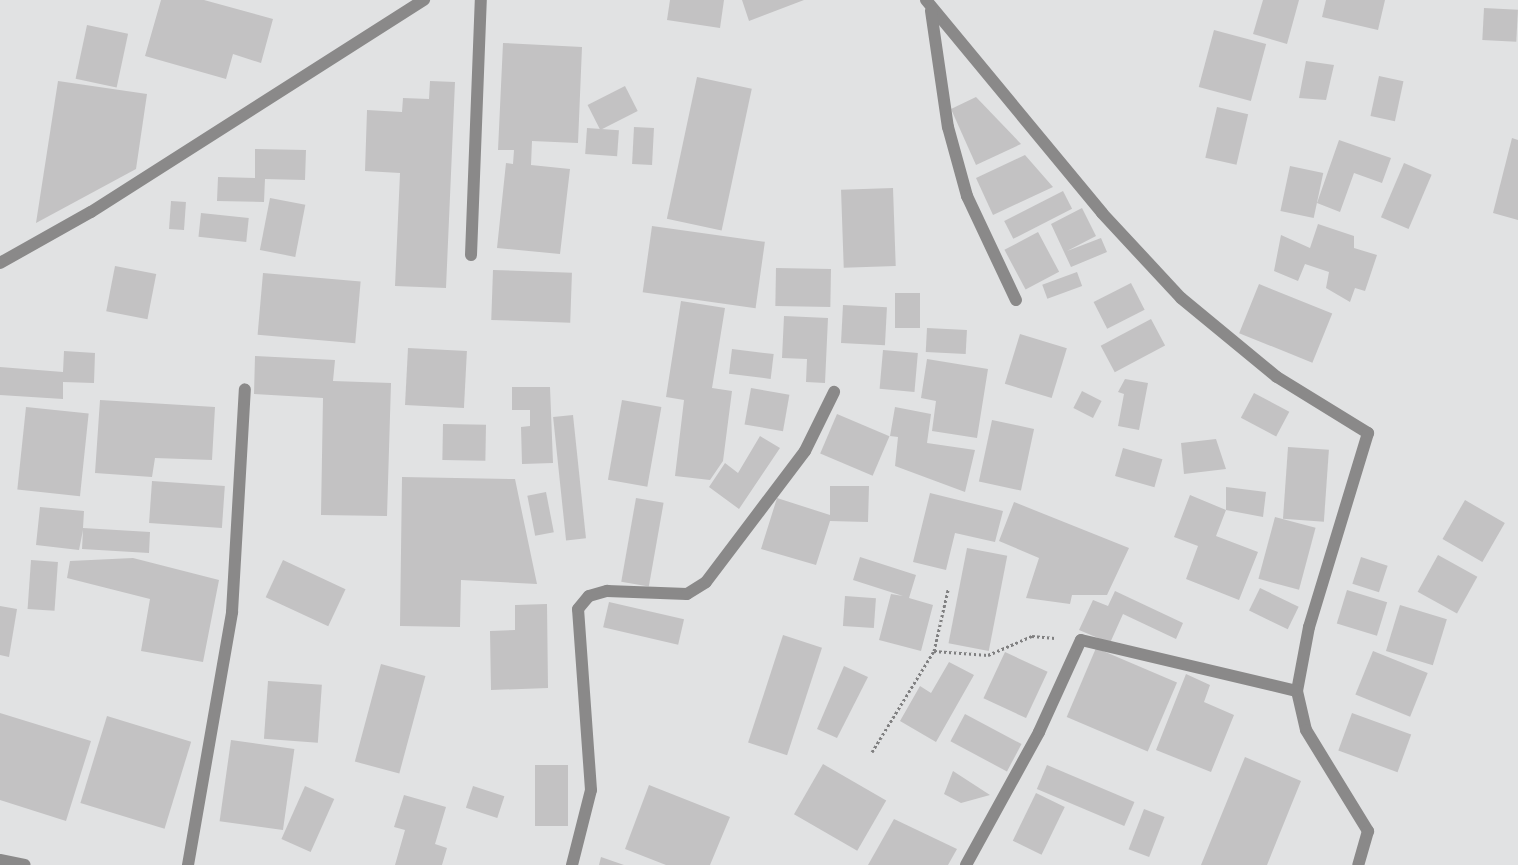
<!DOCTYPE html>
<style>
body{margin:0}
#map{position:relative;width:1518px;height:865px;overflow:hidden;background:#e1e2e3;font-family:Roboto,sans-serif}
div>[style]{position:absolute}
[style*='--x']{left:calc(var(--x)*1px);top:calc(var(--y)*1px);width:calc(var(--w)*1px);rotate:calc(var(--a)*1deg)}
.building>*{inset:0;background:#c3c2c3;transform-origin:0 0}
.path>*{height:3px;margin-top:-1.5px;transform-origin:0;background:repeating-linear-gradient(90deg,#808081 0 2.5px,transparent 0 5px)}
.service>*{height:12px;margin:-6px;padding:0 6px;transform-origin:6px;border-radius:6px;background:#8a8989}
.minor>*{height:12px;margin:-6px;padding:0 6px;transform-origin:6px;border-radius:6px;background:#8a8989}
.tertiary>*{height:12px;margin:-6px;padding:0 6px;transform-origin:6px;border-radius:6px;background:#8a8989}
span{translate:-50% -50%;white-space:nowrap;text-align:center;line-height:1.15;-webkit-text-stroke:4.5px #eef0f1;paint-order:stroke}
</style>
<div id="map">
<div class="building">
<i style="clip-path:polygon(161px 0,204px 0,273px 19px,261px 63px,233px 54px,226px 79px,145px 56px)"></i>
<i style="clip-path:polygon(670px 0,724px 0,720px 28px,667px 20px)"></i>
<i style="clip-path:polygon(742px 0,804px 0,749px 21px)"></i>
<i style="clip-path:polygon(1263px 0,1299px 0,1287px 44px,1253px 34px)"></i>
<i style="clip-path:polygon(1326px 0,1385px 0,1378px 30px,1322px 17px)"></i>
<i style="left:1484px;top:8px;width:34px;height:32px;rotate:3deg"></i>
<i style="left:87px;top:25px;width:42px;height:55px;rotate:12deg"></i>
<i style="left:1214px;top:30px;width:54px;height:59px;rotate:15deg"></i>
<i style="clip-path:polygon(503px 43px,582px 47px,578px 143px,532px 141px,531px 165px,570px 169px,560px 254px,497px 248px,506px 163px,513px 164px,514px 150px,498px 150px)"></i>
<i style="clip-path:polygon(1306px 61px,1334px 65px,1326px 100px,1299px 98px)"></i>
<i style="left:1379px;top:76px;width:25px;height:41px;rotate:12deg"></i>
<i style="left:697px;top:77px;width:56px;height:145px;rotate:12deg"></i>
<i style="clip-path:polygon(58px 81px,147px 94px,136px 169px,36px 223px)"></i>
<i style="clip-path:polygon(430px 81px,455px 82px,446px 288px,395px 286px,400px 173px,365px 171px,367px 110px,402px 112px,403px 98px,429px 99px)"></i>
<i style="left:625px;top:86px;width:28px;height:42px;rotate:63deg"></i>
<i style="clip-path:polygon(976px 97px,1021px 144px,976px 165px,951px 109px)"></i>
<i style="left:1217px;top:107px;width:32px;height:52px;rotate:13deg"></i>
<i style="left:634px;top:127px;width:20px;height:37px;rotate:3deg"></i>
<i style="left:587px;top:128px;width:32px;height:26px;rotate:4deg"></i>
<i style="clip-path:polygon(1512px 138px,1518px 140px,1518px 220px,1493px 213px)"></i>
<i style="clip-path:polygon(1339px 140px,1391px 158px,1382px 183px,1354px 173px,1340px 212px,1317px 203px)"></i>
<i style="clip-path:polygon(255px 149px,306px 150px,305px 180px,265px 179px,264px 202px,217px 201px,218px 177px,255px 178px)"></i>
<i style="clip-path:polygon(1025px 155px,1053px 187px,993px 215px,976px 178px)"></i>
<i style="left:1404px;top:163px;width:30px;height:59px;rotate:23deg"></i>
<i style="left:1290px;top:166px;width:34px;height:46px;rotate:12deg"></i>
<i style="left:893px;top:188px;width:78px;height:52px;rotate:88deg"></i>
<i style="left:1063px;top:191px;width:20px;height:66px;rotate:63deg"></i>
<i style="left:270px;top:198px;width:36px;height:53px;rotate:11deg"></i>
<i style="left:171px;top:201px;width:15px;height:28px;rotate:4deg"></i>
<i style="clip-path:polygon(1082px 208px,1096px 236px,1067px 251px,1101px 238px,1107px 252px,1071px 267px,1051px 224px)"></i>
<i style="left:201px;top:213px;width:48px;height:24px;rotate:6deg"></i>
<i style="clip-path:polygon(1318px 224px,1354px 236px,1354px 248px,1377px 255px,1365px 291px,1355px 288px,1350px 302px,1326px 288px,1329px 272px,1305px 264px,1298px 281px,1274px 271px,1281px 235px,1310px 248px)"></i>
<i style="left:652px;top:226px;width:114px;height:67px;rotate:8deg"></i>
<i style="left:1038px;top:232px;width:45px;height:38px;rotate:62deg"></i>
<i style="left:115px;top:266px;width:42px;height:46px;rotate:11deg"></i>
<i style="left:776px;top:268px;width:55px;height:38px;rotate:1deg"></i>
<i style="left:493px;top:270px;width:79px;height:50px;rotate:2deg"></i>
<i style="left:1077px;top:272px;width:15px;height:37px;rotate:70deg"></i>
<i style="left:263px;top:273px;width:98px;height:62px;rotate:5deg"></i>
<i style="left:1131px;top:283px;width:30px;height:42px;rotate:63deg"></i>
<i style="left:1259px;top:284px;width:79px;height:53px;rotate:22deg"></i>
<i style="left:895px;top:293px;width:25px;height:35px"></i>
<i style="clip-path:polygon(681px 301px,725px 308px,712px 388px,732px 391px,723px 461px,710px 480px,675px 476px,684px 400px,666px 397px)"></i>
<i style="left:843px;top:305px;width:44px;height:38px;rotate:3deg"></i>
<i style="clip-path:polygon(784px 316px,828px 318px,825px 383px,806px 382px,807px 359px,782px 358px)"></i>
<i style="left:1151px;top:319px;width:30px;height:57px;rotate:62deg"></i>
<i style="left:927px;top:328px;width:40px;height:24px;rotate:3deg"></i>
<i style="left:1020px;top:334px;width:49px;height:52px;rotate:17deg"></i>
<i style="left:408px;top:348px;width:59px;height:57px;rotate:3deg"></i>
<i style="left:732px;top:349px;width:42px;height:25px;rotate:7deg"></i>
<i style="left:883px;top:350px;width:35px;height:39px;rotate:5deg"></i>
<i style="clip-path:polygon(64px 351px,95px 353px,94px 383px,63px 382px,63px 399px,0 395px,0 367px,63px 372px)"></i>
<i style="clip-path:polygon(255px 356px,335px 360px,333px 381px,391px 383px,387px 516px,321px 515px,323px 398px,254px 394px)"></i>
<i style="clip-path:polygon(927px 359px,988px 369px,977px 438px,932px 431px,936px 401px,921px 398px)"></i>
<i style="clip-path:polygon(1125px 379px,1148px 383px,1139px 430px,1118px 426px,1124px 394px,1118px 392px)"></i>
<i style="clip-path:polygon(512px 387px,550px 387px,553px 463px,522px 464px,521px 427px,530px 426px,530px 410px,512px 410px)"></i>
<i style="left:751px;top:388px;width:39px;height:37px;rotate:10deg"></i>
<i style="left:1082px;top:391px;width:22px;height:19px;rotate:27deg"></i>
<i style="left:1254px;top:393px;width:40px;height:28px;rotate:28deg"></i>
<i style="clip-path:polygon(100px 400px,215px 407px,212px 460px,155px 458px,152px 477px,95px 473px)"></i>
<i style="left:622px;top:400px;width:40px;height:81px;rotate:10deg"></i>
<i style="left:26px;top:407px;width:63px;height:83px;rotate:6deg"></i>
<i style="clip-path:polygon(895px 407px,931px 414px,927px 443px,975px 450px,965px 492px,895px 466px,898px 437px,890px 436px)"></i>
<i style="left:837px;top:414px;width:57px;height:43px;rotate:23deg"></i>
<i style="left:573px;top:415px;width:124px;height:20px;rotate:84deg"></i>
<i style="left:992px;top:420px;width:43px;height:63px;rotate:12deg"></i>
<i style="left:443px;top:424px;width:43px;height:36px;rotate:1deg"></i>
<i style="clip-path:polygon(760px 436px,780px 448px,739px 509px,709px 487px,725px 463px,738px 473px)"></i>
<i style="clip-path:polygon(1216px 439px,1226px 469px,1184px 474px,1181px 443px)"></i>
<i style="left:1288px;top:447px;width:41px;height:72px;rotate:4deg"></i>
<i style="left:1123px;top:448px;width:41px;height:29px;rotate:16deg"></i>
<i style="clip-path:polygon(402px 477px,515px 479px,537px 584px,461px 580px,460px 627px,400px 626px)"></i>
<i style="left:152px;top:481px;width:73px;height:42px;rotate:4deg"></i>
<i style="clip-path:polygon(830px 486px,869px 486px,868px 522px,830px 521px,816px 565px,761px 549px,777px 498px,830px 515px)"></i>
<i style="clip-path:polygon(1226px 487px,1266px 492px,1263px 517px,1226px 510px)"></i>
<i style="left:546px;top:492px;width:41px;height:19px;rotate:79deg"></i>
<i style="clip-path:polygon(930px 493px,1003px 511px,995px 542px,955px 533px,946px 570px,913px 562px)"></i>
<i style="clip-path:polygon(1190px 495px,1226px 510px,1216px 536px,1258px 552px,1239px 600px,1186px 579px,1198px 546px,1174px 537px)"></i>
<i style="left:636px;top:498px;width:28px;height:85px;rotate:10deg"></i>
<i style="left:1465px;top:500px;width:46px;height:45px;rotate:30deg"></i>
<i style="clip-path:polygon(1014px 502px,1129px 548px,1107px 595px,1072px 595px,1070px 604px,1026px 598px,1039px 558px,999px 541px)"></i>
<i style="clip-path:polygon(40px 507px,84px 511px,83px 528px,150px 532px,149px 553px,82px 549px,83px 530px,79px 550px,36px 545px)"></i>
<i style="left:1275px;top:517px;width:42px;height:64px;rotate:15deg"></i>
<i style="left:967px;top:548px;width:41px;height:97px;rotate:11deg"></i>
<i style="left:1438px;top:555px;width:45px;height:42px;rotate:29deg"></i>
<i style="clip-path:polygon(860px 557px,916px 575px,909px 598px,933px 605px,921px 651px,879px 640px,891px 594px,903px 596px,853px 580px)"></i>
<i style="left:1361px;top:557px;width:28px;height:28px;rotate:18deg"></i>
<i style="clip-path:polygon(133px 558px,219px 580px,203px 662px,141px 651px,150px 599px,67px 578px,70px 561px)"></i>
<i style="left:31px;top:560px;width:27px;height:49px;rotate:4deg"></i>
<i style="left:283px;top:560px;width:69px;height:41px;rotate:25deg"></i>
<i style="left:1260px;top:588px;width:43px;height:25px;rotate:26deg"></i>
<i style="left:1347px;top:590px;width:42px;height:35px;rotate:17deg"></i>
<i style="clip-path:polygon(1115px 591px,1183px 623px,1176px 639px,1123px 614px,1110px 643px,1079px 630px,1093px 600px,1108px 606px)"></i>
<i style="left:845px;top:596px;width:31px;height:30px;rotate:4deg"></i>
<i style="left:609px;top:602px;width:77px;height:26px;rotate:13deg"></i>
<i style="clip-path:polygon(547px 604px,548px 688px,491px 690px,490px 631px,515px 630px,515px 605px)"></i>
<i style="left:1400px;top:605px;width:49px;height:48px;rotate:17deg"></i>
<i style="clip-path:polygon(0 606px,17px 609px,9px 657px,0 655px)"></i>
<i style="left:783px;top:635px;width:41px;height:113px;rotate:18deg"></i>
<i style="left:1096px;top:648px;width:88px;height:75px;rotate:23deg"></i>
<i style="left:1373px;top:651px;width:59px;height:47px;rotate:22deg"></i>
<i style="left:1005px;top:652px;width:47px;height:51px;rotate:25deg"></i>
<i style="clip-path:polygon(949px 662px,974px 675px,936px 742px,900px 721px,920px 686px,931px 693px)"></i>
<i style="left:381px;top:664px;width:46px;height:101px;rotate:15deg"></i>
<i style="clip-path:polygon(844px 666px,868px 677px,837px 738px,817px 729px)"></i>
<i style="clip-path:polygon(1186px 674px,1210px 685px,1204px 702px,1234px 715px,1211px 772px,1156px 750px)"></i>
<i style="left:268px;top:681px;width:54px;height:58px;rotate:4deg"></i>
<i style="clip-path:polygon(0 713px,91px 741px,66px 821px,0 800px)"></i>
<i style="left:1352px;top:713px;width:63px;height:40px;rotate:20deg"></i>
<i style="left:965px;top:714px;width:64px;height:31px;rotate:28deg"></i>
<i style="left:107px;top:716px;width:88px;height:91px;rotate:17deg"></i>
<i style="left:231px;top:740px;width:64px;height:82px;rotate:8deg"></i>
<i style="clip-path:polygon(1245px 757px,1301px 781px,1267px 865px,1201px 865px)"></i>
<i style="left:823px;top:764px;width:73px;height:58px;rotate:30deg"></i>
<i style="left:568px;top:765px;width:61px;height:33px;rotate:90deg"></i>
<i style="left:1047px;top:765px;width:95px;height:26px;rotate:23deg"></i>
<i style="clip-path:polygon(953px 771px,990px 795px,961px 803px,944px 794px)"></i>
<i style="clip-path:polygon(649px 785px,730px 817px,710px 865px,666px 865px,625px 849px)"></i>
<i style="left:305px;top:786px;width:32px;height:58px;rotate:24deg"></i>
<i style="left:473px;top:786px;width:33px;height:23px;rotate:18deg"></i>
<i style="left:1036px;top:793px;width:32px;height:53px;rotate:26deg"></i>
<i style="clip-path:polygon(404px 795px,446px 807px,435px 844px,447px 848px,442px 865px,395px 865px,405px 830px,394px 827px)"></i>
<i style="left:1144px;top:809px;width:22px;height:43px;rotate:21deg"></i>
<i style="clip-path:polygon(894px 819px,957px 849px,948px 865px,868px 865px)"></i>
<i style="clip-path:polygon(601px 857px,624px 865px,599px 865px)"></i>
</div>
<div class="path">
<i style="--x:934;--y:651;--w:63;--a:-77.1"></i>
<i style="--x:872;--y:752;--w:119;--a:-58.5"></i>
<i style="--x:934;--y:651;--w:54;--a:4.2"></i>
<i style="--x:988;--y:655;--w:48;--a:-23.4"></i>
<i style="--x:1032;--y:636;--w:23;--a:5"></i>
</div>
<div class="service">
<i style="--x:471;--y:255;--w:255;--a:-87.8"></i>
<i style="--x:188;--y:865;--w:257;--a:-80.1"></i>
<i style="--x:232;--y:612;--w:223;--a:-86.7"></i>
</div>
<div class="minor">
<i style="--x:926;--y:0;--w:276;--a:50.4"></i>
<i style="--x:1102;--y:213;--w:116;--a:47.1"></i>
<i style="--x:1181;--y:298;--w:124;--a:39.5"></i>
<i style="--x:1277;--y:377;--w:107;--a:31.6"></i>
<i style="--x:1368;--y:433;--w:203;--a:106.9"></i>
<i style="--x:1309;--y:627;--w:65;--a:100.6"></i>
<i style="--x:1297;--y:691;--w:40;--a:77"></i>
<i style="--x:1306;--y:730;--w:119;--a:58.5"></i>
<i style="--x:1368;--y:831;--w:35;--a:106"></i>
<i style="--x:931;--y:11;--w:117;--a:81.7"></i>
<i style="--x:948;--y:127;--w:72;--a:74.6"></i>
<i style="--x:967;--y:196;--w:115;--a:64.8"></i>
<i style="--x:0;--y:263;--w:104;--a:-29.3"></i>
<i style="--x:91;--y:212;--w:395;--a:-32.5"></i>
<i style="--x:572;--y:865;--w:77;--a:-75.8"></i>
<i style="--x:591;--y:790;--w:181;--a:-94.1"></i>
<i style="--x:578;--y:609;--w:17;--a:-50"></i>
<i style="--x:589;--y:596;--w:19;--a:-16"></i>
<i style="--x:607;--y:591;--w:80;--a:2.1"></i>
<i style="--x:687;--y:594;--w:22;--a:-32"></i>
<i style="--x:706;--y:582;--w:164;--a:-52.9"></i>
<i style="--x:805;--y:451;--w:66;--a:-63.8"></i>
<i style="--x:966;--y:865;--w:152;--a:-61.2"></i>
<i style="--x:1039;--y:732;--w:101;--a:-65.5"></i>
<i style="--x:1081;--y:640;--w:222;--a:13.3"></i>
</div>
<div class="tertiary">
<i style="--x:0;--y:860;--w:25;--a:11"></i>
</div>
</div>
